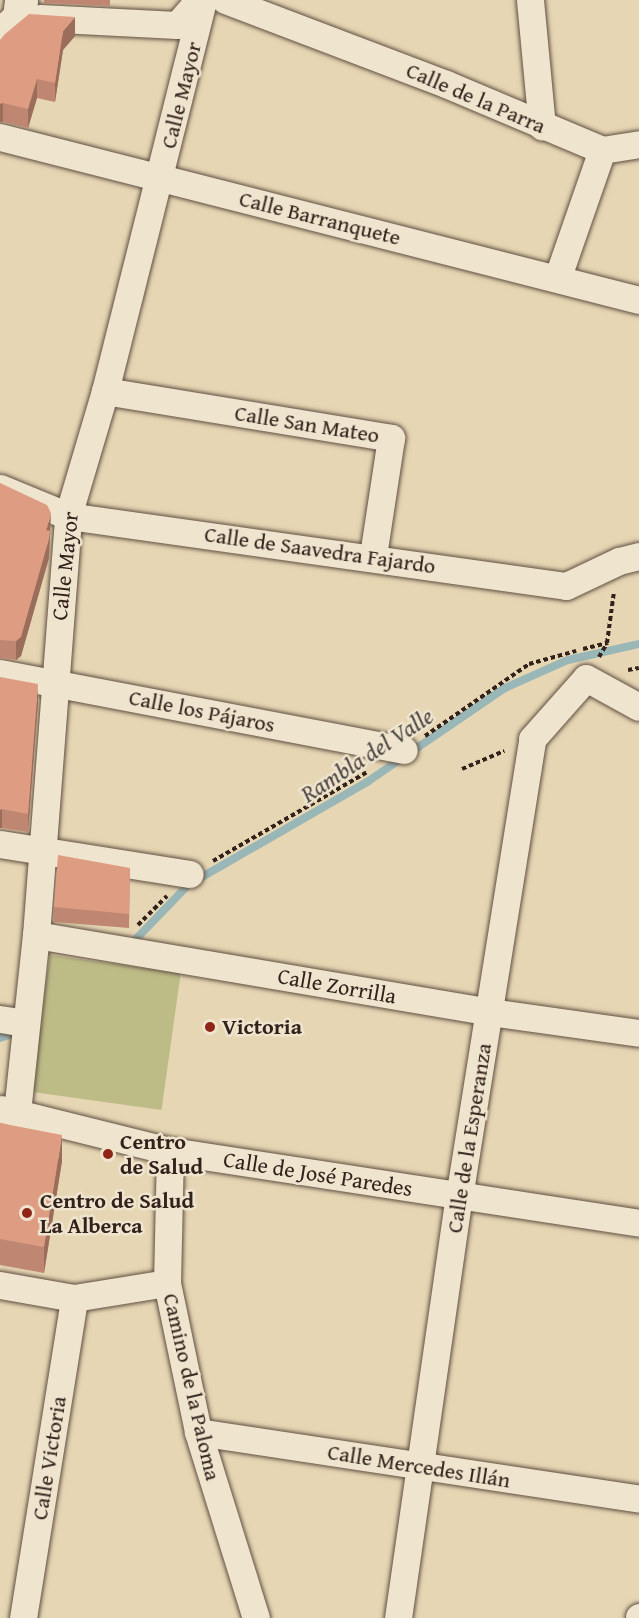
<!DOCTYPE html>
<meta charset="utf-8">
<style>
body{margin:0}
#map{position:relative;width:639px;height:1618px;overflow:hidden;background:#e6d6b3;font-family:"Gentium Book Plus",serif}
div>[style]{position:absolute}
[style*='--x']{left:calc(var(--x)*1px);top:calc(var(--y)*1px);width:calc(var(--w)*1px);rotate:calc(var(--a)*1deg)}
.green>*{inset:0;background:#bdbc87;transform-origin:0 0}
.stream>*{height:8px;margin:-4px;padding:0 4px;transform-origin:4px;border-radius:4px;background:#9ab7b7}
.path>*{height:4px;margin-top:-2px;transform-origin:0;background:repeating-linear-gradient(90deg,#33221c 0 4.5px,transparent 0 7.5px)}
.roads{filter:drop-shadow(0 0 2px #604f42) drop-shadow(0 0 2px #604f42)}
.street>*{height:27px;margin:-13.5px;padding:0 13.5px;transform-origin:13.5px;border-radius:13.5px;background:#efe4ce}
.secondary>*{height:33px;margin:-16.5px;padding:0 16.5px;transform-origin:16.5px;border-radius:16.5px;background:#efe4ce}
.wall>*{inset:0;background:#bf8771}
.shaded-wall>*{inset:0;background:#9b6e5c;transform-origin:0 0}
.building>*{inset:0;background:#de9d83}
.dots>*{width:16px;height:16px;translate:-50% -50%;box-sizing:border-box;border:3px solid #efe4ce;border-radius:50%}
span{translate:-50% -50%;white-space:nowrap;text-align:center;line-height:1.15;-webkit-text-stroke:5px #efe4ce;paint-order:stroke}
.street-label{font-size:22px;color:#33221c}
.poi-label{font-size:22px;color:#33221c;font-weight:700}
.left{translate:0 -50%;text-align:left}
.water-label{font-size:24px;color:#4d4743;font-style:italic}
</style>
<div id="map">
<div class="green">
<i style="left:50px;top:955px;width:132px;height:138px;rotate:8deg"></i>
</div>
<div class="stream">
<i style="--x:137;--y:938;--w:74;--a:-46.1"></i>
<i style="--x:188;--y:885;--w:207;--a:-29.9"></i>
<i style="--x:367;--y:782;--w:167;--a:-34.3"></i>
<i style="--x:505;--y:688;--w:69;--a:-24"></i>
<i style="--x:568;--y:660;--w:73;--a:-12.7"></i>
<i style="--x:0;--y:1038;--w:9;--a:-18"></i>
</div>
<div class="path">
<i style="--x:583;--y:649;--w:25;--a:-14"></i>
<i style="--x:607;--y:643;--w:52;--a:-82.3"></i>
<i style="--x:599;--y:657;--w:16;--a:-60"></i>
<i style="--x:628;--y:670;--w:11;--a:-10"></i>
<i style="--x:425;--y:736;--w:126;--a:-34.7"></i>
<i style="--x:529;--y:664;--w:49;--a:-15.5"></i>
<i style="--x:462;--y:769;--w:46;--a:-23.2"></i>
<i style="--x:213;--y:861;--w:178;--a:-30"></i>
<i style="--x:138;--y:925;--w:41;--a:-45"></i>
</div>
<div class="roads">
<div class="street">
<i style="--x:225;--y:0;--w:236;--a:20.8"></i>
<i style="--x:446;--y:84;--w:169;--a:22.9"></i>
<i style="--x:602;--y:150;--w:133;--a:109.2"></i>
<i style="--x:530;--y:0;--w:127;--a:84.6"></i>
<i style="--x:40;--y:18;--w:137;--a:2.9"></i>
<i style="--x:177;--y:25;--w:33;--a:-49"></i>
<i style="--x:0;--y:137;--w:659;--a:14.31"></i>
<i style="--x:602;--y:150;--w:37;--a:-9"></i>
<i style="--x:105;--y:391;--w:290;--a:9.3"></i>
<i style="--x:391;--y:438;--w:119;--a:98.7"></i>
<i style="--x:0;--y:488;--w:74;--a:22.4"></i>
<i style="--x:68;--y:516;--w:503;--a:8"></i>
<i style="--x:566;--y:586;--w:59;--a:-25.3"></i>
<i style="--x:619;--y:561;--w:21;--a:-14"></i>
<i style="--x:0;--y:673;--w:411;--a:10.8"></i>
<i style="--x:0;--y:844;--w:192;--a:9"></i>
<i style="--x:36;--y:935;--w:460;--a:9.6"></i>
<i style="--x:490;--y:1012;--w:150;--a:8"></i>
<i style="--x:0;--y:1019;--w:25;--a:9"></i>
<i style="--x:1;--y:1109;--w:174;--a:14"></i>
<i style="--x:170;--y:1151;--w:474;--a:8.7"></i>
<i style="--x:17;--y:1112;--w:178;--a:-83.9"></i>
<i style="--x:36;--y:935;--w:420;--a:-85.6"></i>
<i style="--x:68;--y:516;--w:130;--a:-73.5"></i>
<i style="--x:105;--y:391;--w:403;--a:-75.9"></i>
<i style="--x:170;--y:1151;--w:132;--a:91.3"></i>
<i style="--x:167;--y:1283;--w:152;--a:78.2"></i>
<i style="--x:198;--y:1432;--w:195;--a:72.7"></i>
<i style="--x:0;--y:1285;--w:75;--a:10"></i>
<i style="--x:74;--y:1298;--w:94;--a:-9.2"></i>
<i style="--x:198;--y:1432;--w:446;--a:8.6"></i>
<i style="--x:23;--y:1618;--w:324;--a:-80.9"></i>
<i style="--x:398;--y:1618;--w:425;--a:-81.8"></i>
<i style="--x:459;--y:1197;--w:464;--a:-80.9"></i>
<i style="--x:532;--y:739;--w:81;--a:-48.5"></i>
<i style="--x:586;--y:678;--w:60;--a:28.7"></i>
<i style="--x:639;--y:1618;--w:1;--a:-90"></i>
</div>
<div class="secondary">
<i style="--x:0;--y:35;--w:26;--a:-43"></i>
<i style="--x:19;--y:17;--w:17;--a:-83"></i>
</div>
</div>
<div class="wall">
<i style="clip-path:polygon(44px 0,110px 0,110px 6px,44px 3px)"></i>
<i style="clip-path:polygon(75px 36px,63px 50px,55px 102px,37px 98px,28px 128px,3px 122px,0 123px,0 40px)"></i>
<i style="clip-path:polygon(0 483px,51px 532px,50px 535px,49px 558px,21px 656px,16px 660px,0 658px)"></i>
<i style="clip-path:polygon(0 677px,38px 703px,28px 832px,2px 828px)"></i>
<i style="clip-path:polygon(130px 868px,129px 928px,54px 922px,54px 907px)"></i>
<i style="clip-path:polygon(0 1123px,62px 1161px,44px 1273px,0 1265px)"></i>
</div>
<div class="shaded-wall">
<i style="clip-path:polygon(75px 17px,75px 36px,63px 50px,55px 102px,55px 83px,63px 31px)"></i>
<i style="clip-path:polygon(37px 79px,37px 98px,28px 128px,28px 109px)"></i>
<i style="left:3px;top:103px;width:19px;height:3px;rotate:90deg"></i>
<i style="clip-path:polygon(51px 513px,49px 558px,21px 656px,16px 660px,16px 641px)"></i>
<i style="clip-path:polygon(38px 684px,38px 703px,28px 832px,28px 814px)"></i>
<i style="left:2px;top:809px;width:19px;height:2px;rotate:90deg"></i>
<i style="clip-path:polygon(62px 1135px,62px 1161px,44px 1273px,44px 1247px)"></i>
</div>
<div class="building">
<i style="clip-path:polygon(29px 14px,75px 17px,63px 31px,55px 83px,37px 79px,28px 109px,3px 103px,0 104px,0 40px,5px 34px)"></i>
<i style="clip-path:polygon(0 483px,47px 505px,51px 513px,46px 530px,50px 531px,49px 539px,21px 637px,16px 641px,0 640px)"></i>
<i style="clip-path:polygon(0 677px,38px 684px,28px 814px,2px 809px,0 810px)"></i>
<i style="clip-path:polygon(58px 855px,130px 868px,129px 914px,54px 907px)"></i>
<i style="clip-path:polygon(0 1123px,62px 1135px,44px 1247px,0 1239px)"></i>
</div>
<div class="dots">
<i style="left:210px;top:1027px;background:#8f2418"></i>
<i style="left:108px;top:1154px;background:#8f2418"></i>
<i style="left:27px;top:1213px;background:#8f2418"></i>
</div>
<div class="street-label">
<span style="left:181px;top:95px;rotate:-76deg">Calle Mayor</span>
<span style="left:476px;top:98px;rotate:23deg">Calle de la Parra</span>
<span style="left:320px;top:218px;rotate:14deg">Calle Barranquete</span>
<span style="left:307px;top:424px;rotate:9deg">Calle San Mateo</span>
<span style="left:320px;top:550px;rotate:8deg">Calle de Saavedra Fajardo</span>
<span style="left:65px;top:566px;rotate:-84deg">Calle Mayor</span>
<span style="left:202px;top:711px;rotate:11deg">Calle los Pájaros</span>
<span style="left:337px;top:986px;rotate:10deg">Calle Zorrilla</span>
<span style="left:469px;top:1138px;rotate:-81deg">Calle de la Esperanza</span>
<span style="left:318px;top:1174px;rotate:9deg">Calle de José Paredes</span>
<span style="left:192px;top:1387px;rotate:77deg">Camino de la Paloma</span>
<span style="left:49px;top:1458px;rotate:-81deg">Calle Victoria</span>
<span style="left:419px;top:1466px;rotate:9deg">Calle Mercedes Illán</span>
</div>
<div class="poi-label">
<span class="left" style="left:222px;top:1027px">Victoria</span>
<span class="left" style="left:120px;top:1154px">Centro<br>de Salud</span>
<span class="left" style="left:40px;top:1213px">Centro de Salud<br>La Alberca</span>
</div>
<div class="water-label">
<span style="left:367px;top:755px;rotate:-33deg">Rambla del Valle</span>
</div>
</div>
